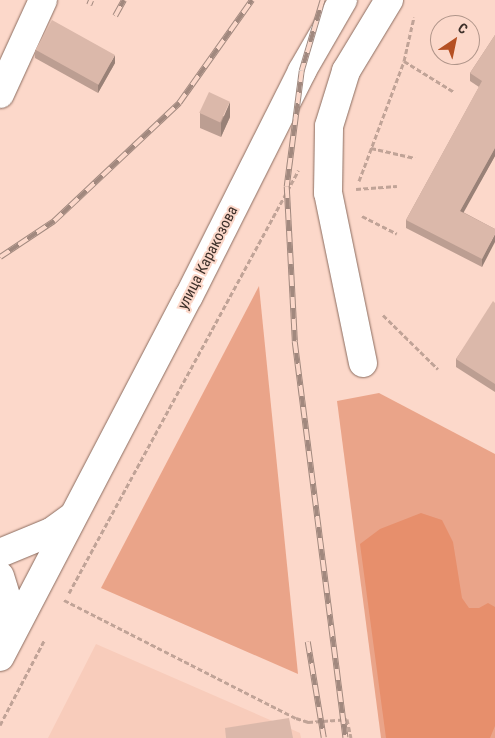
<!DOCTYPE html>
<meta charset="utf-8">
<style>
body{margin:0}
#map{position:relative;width:495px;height:738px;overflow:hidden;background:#fcd8ca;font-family:"Roboto Condensed",sans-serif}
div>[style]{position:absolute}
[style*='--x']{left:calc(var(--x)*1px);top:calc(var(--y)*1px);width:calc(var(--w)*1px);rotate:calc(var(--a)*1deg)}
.built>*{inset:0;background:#f8ccbb}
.green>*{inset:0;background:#eaa489}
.forest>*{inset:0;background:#e78f6c}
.path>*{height:3px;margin-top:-1.5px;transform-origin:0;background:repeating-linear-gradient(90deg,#c0a397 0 5px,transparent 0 7.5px)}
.roads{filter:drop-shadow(0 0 1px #8b6c5f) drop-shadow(0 0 1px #8b6c5f)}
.minor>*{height:28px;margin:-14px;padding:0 14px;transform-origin:14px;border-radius:14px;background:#fff}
.major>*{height:28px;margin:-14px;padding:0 14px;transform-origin:14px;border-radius:14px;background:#fff}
.rail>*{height:5.5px;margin-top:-2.75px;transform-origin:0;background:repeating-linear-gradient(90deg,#fcd8ca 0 11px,#a1887e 0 22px);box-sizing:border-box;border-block:1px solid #a1887e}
.wall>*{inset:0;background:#bc9e92}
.shaded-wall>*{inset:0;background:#998177}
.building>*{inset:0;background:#dbb8aa;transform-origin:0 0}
span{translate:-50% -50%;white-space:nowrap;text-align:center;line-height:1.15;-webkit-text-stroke:4px #fcd8ca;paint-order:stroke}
.street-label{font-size:15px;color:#3e302a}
.north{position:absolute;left:430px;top:15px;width:50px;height:50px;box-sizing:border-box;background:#fcd8ca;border:1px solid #b0958a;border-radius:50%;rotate:34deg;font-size:14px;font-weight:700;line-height:20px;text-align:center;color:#3e302a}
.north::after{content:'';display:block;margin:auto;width:18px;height:22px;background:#b55023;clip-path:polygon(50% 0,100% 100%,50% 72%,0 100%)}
</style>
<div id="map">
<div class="built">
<i style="clip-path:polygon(96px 644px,300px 733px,301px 738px,48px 738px)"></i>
</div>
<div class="green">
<i style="clip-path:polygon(259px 286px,298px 674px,101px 588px)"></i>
<i style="clip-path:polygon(379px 393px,495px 454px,495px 738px,381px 738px,337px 401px)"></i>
</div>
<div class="forest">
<i style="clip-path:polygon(421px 513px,442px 520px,453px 542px,462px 598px,469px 608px,479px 608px,488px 603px,495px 607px,495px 726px,490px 738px,386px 738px,360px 544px,380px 529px)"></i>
</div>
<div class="path">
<i style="--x:404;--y:61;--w:59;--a:31.8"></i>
<i style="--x:371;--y:148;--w:45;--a:12.8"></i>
<i style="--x:359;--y:181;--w:128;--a:-69.4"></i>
<i style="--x:404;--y:61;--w:45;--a:-77.2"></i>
<i style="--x:356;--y:189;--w:41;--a:-4.2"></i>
<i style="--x:362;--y:216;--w:39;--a:27"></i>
<i style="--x:383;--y:315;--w:77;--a:44.5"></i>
<i style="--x:69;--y:593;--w:481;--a:-61.5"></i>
<i style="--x:64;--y:600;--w:260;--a:27"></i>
<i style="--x:296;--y:718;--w:13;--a:18"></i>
<i style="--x:308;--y:722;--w:39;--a:-4"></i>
<i style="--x:347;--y:719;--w:19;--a:78"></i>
<i style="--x:0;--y:725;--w:97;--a:-62.4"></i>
</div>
<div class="roads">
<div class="minor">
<i style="--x:0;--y:94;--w:103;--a:-65.4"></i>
<i style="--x:363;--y:363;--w:174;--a:-101.6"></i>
<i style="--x:328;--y:193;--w:67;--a:-89.1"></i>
<i style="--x:329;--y:126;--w:58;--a:-72.8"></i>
<i style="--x:346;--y:71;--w:83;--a:-58.8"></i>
</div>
<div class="major">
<i style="--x:0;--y:553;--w:55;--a:-22.4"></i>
<i style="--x:51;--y:532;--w:26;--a:-36"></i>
<i style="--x:0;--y:576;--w:28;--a:73"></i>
<i style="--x:8;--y:603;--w:34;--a:93"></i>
<i style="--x:0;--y:657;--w:407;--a:-62.4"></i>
<i style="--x:189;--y:296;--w:252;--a:-63.3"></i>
<i style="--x:302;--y:71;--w:82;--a:-60"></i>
</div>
</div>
<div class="rail">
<i style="--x:323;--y:0;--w:74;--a:106.5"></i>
<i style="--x:302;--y:71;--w:117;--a:97.4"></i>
<i style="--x:287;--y:187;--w:155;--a:87"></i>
<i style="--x:295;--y:342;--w:399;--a:82.7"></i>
<i style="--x:89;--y:5;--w:5;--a:-68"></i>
<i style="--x:115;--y:16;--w:18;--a:-61"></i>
<i style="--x:0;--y:257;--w:65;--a:-33.7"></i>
<i style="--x:54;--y:221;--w:172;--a:-43.3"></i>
<i style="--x:179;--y:103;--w:126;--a:-54.7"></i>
<i style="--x:308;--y:642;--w:97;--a:80.5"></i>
</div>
<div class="wall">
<i style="clip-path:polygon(495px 35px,495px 156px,463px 212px,495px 229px,482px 267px,406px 228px,406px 220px,479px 87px,470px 81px,470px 73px)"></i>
<i style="clip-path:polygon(35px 50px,115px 63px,98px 93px,35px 58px)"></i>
<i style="clip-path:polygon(200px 113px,230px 117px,221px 137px,200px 128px)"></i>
<i style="clip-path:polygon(495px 303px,495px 392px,456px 367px,456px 359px)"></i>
</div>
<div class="shaded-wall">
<i style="clip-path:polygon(115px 55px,115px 63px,98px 93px,98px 85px)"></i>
<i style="clip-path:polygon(230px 102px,230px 117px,221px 137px,221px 123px)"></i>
<i style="clip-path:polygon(495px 148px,495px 156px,460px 219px,460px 211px)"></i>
<i style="clip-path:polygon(495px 234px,495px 242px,482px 267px,482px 259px)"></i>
</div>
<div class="building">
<i style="left:52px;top:20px;width:72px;height:34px;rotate:29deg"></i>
<i style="clip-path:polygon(495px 35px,495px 148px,460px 211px,495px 229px,495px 234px,482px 259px,406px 220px,482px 81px,470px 73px)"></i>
<i style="left:209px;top:92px;width:23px;height:23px;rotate:25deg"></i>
<i style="clip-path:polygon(493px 301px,495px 303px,495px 384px,456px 359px)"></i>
<i style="clip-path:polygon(289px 718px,293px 738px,226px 738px,225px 728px)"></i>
</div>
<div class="street-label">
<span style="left:208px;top:258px;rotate:-63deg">улица Каракозова</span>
</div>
<div class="north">С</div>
</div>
